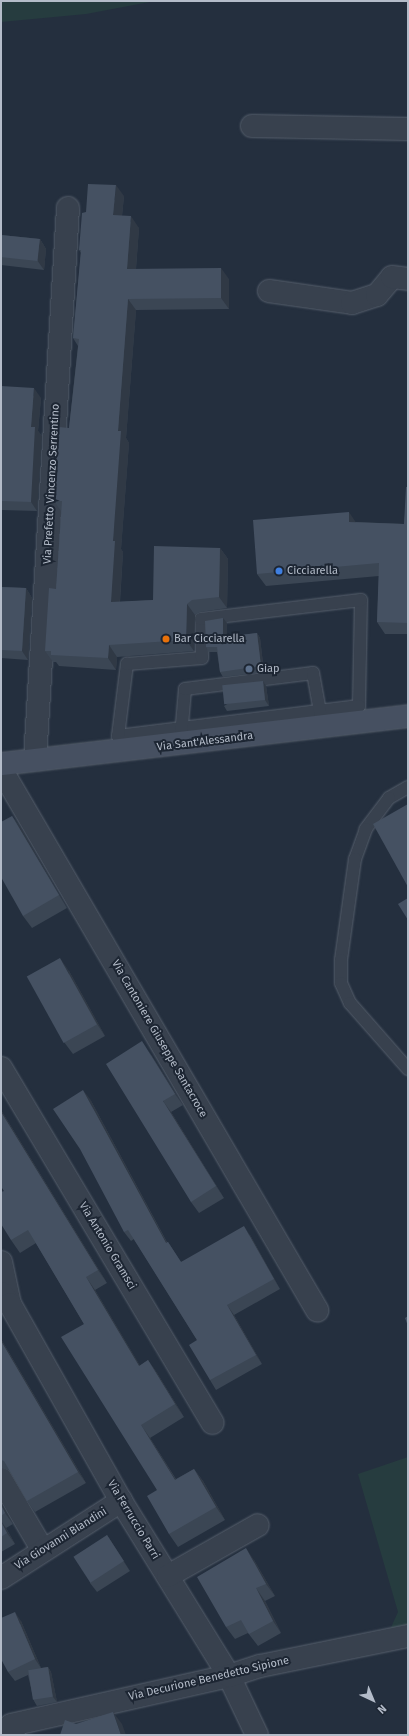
<!DOCTYPE html>
<style>
body{margin:0}
#map{position:relative;width:409px;height:1736px;overflow:hidden;background:#242f3e;font-family:"Fira Sans",sans-serif}
div>[style]{position:absolute}
[style*='--x']{left:calc(var(--x)*1px);top:calc(var(--y)*1px);width:calc(var(--w)*1px);rotate:calc(var(--a)*1deg)}
.green>*{inset:0;background:#263c3f}
.roads{filter:drop-shadow(0 0 1px #565f6c) drop-shadow(0 0 1px #565f6c)}
.lane>*{height:12px;margin:-6px;padding:0 6px;transform-origin:6px;border-radius:6px;background:#38414e}
.street>*{height:22px;margin:-11px;padding:0 11px;transform-origin:11px;border-radius:11px;background:#38414e}
.secondary>*{height:22px;margin:-11px;padding:0 11px;transform-origin:11px;border-radius:11px;background:#465061}
.wall>*{inset:0;background:#3b4654}
.shaded-wall>*{inset:0;background:#303945}
.building>*{inset:0;background:#455162;transform-origin:0 0}
.dots>*{width:11px;height:11px;translate:-50% -50%;box-sizing:border-box;border:2px solid #1d2633;border-radius:50%}
span{translate:-50% -50%;white-space:nowrap;text-align:center;line-height:1.15;-webkit-text-stroke:4px #1d2633;paint-order:stroke}
.street-label{font-size:11px;color:#b4bcc9}
.poi-label{font-size:11px;color:#b4bcc9}
.left{translate:0 -50%;text-align:left}
.frame{position:absolute;inset:0;border:2px solid #b4bcc9;pointer-events:none}
.north{position:absolute;left:353px;top:1680px;width:40px;height:40px;-webkit-text-stroke:3px #1d2633;paint-order:stroke;rotate:136deg;font-size:11px;font-weight:700;line-height:16px;text-align:center;color:#b4bcc9}
.north::after{content:'';display:block;margin:auto;width:14px;height:18px;background:#b4bcc9;clip-path:polygon(50% 0,100% 100%,50% 72%,0 100%)}
</style>
<div id="map">
<div class="green">
<i style="clip-path:polygon(1px 1px,155px 1px,86px 14px,1px 22px)"></i>
<i style="clip-path:polygon(408px 1457px,408px 1629px,388px 1634px,398px 1612px,358px 1474px)"></i>
</div>
<div class="roads">
<div class="lane">
<i style="--x:361;--y:600;--w:106;--a:91.1"></i>
<i style="--x:359;--y:706;--w:243;--a:172.9"></i>
<i style="--x:118;--y:736;--w:73;--a:-82.9"></i>
<i style="--x:127;--y:664;--w:75;--a:-4.6"></i>
<i style="--x:202;--y:658;--w:39;--a:-91"></i>
<i style="--x:201;--y:619;--w:161;--a:-6.8"></i>
<i style="--x:181;--y:736;--w:47;--a:-85.1"></i>
<i style="--x:185;--y:689;--w:129;--a:-7.1"></i>
<i style="--x:313;--y:673;--w:45;--a:79.7"></i>
<i style="--x:408;--y:787;--w:22;--a:150"></i>
<i style="--x:389;--y:798;--w:39;--a:127"></i>
<i style="--x:366;--y:829;--w:32;--a:110"></i>
<i style="--x:355;--y:859;--w:102;--a:97.9"></i>
<i style="--x:341;--y:960;--w:23;--a:90"></i>
<i style="--x:341;--y:983;--w:22;--a:66"></i>
<i style="--x:350;--y:1003;--w:88;--a:48.7"></i>
</div>
<div class="street">
<i style="--x:252;--y:126;--w:156;--a:1.1"></i>
<i style="--x:269;--y:291;--w:84;--a:8.2"></i>
<i style="--x:352;--y:303;--w:26;--a:-18"></i>
<i style="--x:377;--y:295;--w:23;--a:-50"></i>
<i style="--x:392;--y:277;--w:16;--a:7"></i>
<i style="--x:35;--y:760;--w:553;--a:-86.58"></i>
<i style="--x:1;--y:769;--w:627;--a:59.71"></i>
<i style="--x:1;--y:1068;--w:413;--a:59.2"></i>
<i style="--x:1;--y:1262;--w:43;--a:77.9"></i>
<i style="--x:1;--y:1293;--w:14;--a:51"></i>
<i style="--x:10;--y:1304;--w:226;--a:60.6"></i>
<i style="--x:121;--y:1501;--w:206;--a:58.3"></i>
<i style="--x:229;--y:1676;--w:65;--a:64.6"></i>
<i style="--x:1;--y:1479;--w:81;--a:59.6"></i>
<i style="--x:168;--y:1576;--w:103;--a:-29.5"></i>
<i style="--x:1;--y:1578;--w:143;--a:-32.7"></i>
<i style="--x:14;--y:1735;--w:10;--a:-107"></i>
<i style="--x:11;--y:1725;--w:223;--a:-12.7"></i>
<i style="--x:229;--y:1676;--w:33;--a:-18"></i>
<i style="--x:260;--y:1666;--w:151;--a:-11.5"></i>
</div>
<div class="secondary">
<i style="--x:1;--y:764;--w:410;--a:-6.7"></i>
</div>
</div>
<div class="wall">
<i style="clip-path:polygon(124px 196px,122px 216px,139px 228px,136px 269px,229px 279px,229px 309px,136px 310px,126px 438px,129px 443px,121px 549px,123px 552px,120px 602px,153px 600px,220px 548px,228px 559px,227px 608px,200px 612px,195px 615px,194px 651px,117px 657px,116px 670px,59px 666px,56px 662px,53px 662px,45px 651px,56px 589px,61px 511px,54px 501px,69px 428px,78px 346px,73px 338px,81px 253px,79px 250px,86px 212px)"></i>
<i style="clip-path:polygon(1px 235px,40px 239px,46px 249px,44px 270px,1px 265px)"></i>
<i style="clip-path:polygon(1px 386px,41px 398px,38px 431px,42px 436px,37px 511px,1px 510px)"></i>
<i style="clip-path:polygon(408px 487px,408px 634px,385px 634px,377px 622px,379px 576px,266px 586px,257px 574px,356px 522px,404px 524px)"></i>
<i style="clip-path:polygon(1px 587px,26px 588px,32px 598px,28px 660px,1px 658px)"></i>
<i style="clip-path:polygon(223px 618px,227px 623px,227px 637px,257px 633px,260px 638px,264px 672px,223px 677px,220px 672px,217px 652px,209px 652px,206px 647px)"></i>
<i style="clip-path:polygon(263px 681px,266px 686px,269px 706px,227px 711px,224px 706px)"></i>
<i style="clip-path:polygon(12px 816px,21px 828px,67px 908px,32px 928px,23px 916px)"></i>
<i style="clip-path:polygon(69px 971px,105px 1036px,73px 1054px,64px 1042px)"></i>
<i style="clip-path:polygon(150px 1053px,183px 1105px,171px 1112px,224px 1198px,199px 1213px,191px 1202px)"></i>
<i style="clip-path:polygon(90px 1099px,167px 1242px,168px 1242px,181px 1262px,250px 1235px,280px 1289px,234px 1315px,262px 1364px,216px 1390px,210px 1380px,197px 1340px,134px 1239px,131px 1241px,124px 1232px)"></i>
<i style="clip-path:polygon(1px 1110px,107px 1283px,95px 1290px,140px 1366px,148px 1360px,157px 1373px,184px 1417px,150px 1438px,176px 1479px,194px 1469px,203px 1481px,225px 1520px,178px 1547px,169px 1534px,157px 1490px,84px 1324px,36px 1243px,20px 1253px,11px 1240px,4px 1191px,1px 1186px)"></i>
<i style="clip-path:polygon(1px 1339px,86px 1483px,35px 1512px,27px 1501px,10px 1471px,1px 1467px)"></i>
<i style="clip-path:polygon(1px 1502px,13px 1524px,6px 1528px,15px 1544px,1px 1552px)"></i>
<i style="clip-path:polygon(107px 1535px,130px 1571px,97px 1592px,90px 1583px)"></i>
<i style="clip-path:polygon(254px 1560px,275px 1596px,265px 1601px,281px 1633px,258px 1646px,248px 1633px,235px 1639px,226px 1627px)"></i>
<i style="clip-path:polygon(21px 1621px,41px 1668px,48px 1667px,51px 1672px,57px 1702px,37px 1706px,34px 1701px,28px 1675px,15px 1681px,8px 1672px)"></i>
</div>
<div class="shaded-wall">
<i style="clip-path:polygon(116px 185px,124px 196px,121px 226px,113px 215px)"></i>
<i style="clip-path:polygon(131px 216px,139px 228px,135px 280px,127px 269px)"></i>
<i style="clip-path:polygon(40px 239px,46px 249px,44px 270px,37px 260px)"></i>
<i style="clip-path:polygon(221px 268px,229px 279px,229px 309px,221px 298px)"></i>
<i style="clip-path:polygon(128px 299px,136px 310px,126px 438px,129px 443px,121px 549px,123px 552px,119px 613px,111px 602px,113px 541px,118px 431px)"></i>
<i style="clip-path:polygon(34px 388px,41px 398px,38px 431px,42px 436px,37px 511px,31px 502px,31px 427px)"></i>
<i style="clip-path:polygon(349px 512px,357px 524px,349px 522px)"></i>
<i style="clip-path:polygon(220px 548px,228px 559px,227px 608px,219px 597px)"></i>
<i style="clip-path:polygon(26px 588px,32px 598px,28px 660px,22px 651px)"></i>
<i style="clip-path:polygon(187px 604px,195px 615px,194px 651px,186px 640px)"></i>
<i style="clip-path:polygon(223px 618px,227px 623px,227px 642px,223px 637px)"></i>
<i style="clip-path:polygon(257px 633px,260px 638px,264px 672px,261px 666px)"></i>
<i style="clip-path:polygon(109px 645px,117px 657px,116px 670px,108px 658px)"></i>
<i style="clip-path:polygon(263px 681px,266px 686px,269px 706px,265px 700px)"></i>
<i style="clip-path:polygon(12px 816px,21px 828px,67px 908px,59px 895px)"></i>
<i style="clip-path:polygon(60px 958px,69px 971px,105px 1036px,97px 1024px)"></i>
<i style="clip-path:polygon(142px 1041px,150px 1053px,183px 1105px,175px 1094px)"></i>
<i style="clip-path:polygon(83px 1090px,90px 1099px,172px 1252px,166px 1243px)"></i>
<i style="clip-path:polygon(163px 1101px,171px 1112px,224px 1198px,216px 1186px)"></i>
<i style="clip-path:polygon(1px 1110px,107px 1283px,98px 1270px,1px 1112px)"></i>
<i style="clip-path:polygon(244px 1226px,250px 1235px,280px 1289px,274px 1279px)"></i>
<i style="clip-path:polygon(86px 1277px,95px 1290px,148px 1379px,139px 1366px)"></i>
<i style="clip-path:polygon(227px 1305px,234px 1315px,262px 1364px,256px 1355px)"></i>
<i style="clip-path:polygon(1px 1339px,86px 1483px,78px 1472px,1px 1341px)"></i>
<i style="clip-path:polygon(148px 1360px,157px 1373px,184px 1417px,175px 1404px)"></i>
<i style="clip-path:polygon(141px 1425px,150px 1438px,184px 1493px,175px 1480px)"></i>
<i style="clip-path:polygon(194px 1469px,203px 1481px,225px 1520px,216px 1507px)"></i>
<i style="clip-path:polygon(1px 1502px,13px 1524px,5px 1513px,1px 1505px)"></i>
<i style="clip-path:polygon(1px 1521px,6px 1528px,15px 1544px,7px 1533px)"></i>
<i style="clip-path:polygon(107px 1535px,113px 1545px,130px 1571px,124px 1561px)"></i>
<i style="clip-path:polygon(246px 1548px,254px 1560px,275px 1596px,266px 1584px)"></i>
<i style="clip-path:polygon(256px 1588px,265px 1601px,281px 1633px,273px 1621px)"></i>
<i style="clip-path:polygon(15px 1612px,21px 1621px,41px 1668px,35px 1659px)"></i>
<i style="clip-path:polygon(48px 1667px,51px 1672px,57px 1702px,53px 1697px)"></i>
<i style="clip-path:polygon(113px 1712px,122px 1724px,126px 1735px,121px 1735px)"></i>
</div>
<div class="building">
<i style="clip-path:polygon(88px 184px,116px 185px,113px 215px,131px 216px,127px 269px,221px 268px,221px 298px,128px 299px,118px 431px,121px 431px,113px 541px,115px 541px,111px 602px,153px 600px,154px 546px,220px 548px,219px 597px,192px 600px,187px 604px,186px 640px,109px 645px,108px 658px,51px 655px,51px 651px,45px 651px,49px 588px,56px 589px,62px 501px,54px 501px,59px 427px,69px 428px,79px 339px,73px 338px,81px 250px,79px 250px,82px 213px,86px 212px)"></i>
<i style="left:1px;top:235px;width:39px;height:22px;rotate:6deg"></i>
<i style="clip-path:polygon(1px 386px,34px 388px,31px 427px,35px 427px,31px 502px,1px 501px)"></i>
<i style="clip-path:polygon(406px 487px,408px 487px,408px 623px,377px 622px,379px 563px,257px 574px,253px 520px,349px 512px,349px 522px,404px 524px)"></i>
<i style="clip-path:polygon(1px 587px,26px 588px,22px 651px,1px 650px)"></i>
<i style="clip-path:polygon(223px 618px,223px 637px,257px 633px,261px 666px,220px 672px,217px 647px,206px 647px,205px 621px)"></i>
<i style="left:263px;top:681px;width:19px;height:41px;rotate:84deg"></i>
<i style="clip-path:polygon(408px 804px,408px 887px,373px 824px)"></i>
<i style="clip-path:polygon(12px 816px,59px 895px,23px 916px,1px 877px,1px 822px)"></i>
<i style="clip-path:polygon(408px 898px,408px 920px,398px 904px)"></i>
<i style="left:60px;top:958px;width:76px;height:38px;rotate:61deg"></i>
<i style="clip-path:polygon(142px 1041px,175px 1094px,163px 1101px,216px 1186px,191px 1202px,106px 1064px)"></i>
<i style="clip-path:polygon(83px 1090px,166px 1243px,168px 1242px,181px 1262px,244px 1226px,274px 1279px,227px 1305px,256px 1355px,210px 1380px,189px 1345px,197px 1340px,128px 1230px,124px 1232px,80px 1149px,53px 1109px)"></i>
<i style="clip-path:polygon(1px 1112px,98px 1270px,86px 1277px,139px 1366px,148px 1360px,175px 1404px,141px 1425px,175px 1480px,194px 1469px,216px 1507px,169px 1534px,147px 1496px,157px 1490px,61px 1337px,84px 1324px,28px 1230px,11px 1240px,1px 1224px,1px 1192px,4px 1191px,1px 1186px)"></i>
<i style="clip-path:polygon(408px 1316px,408px 1326px,405px 1318px)"></i>
<i style="clip-path:polygon(1px 1341px,78px 1472px,27px 1501px,4px 1461px,1px 1460px)"></i>
<i style="clip-path:polygon(1px 1505px,5px 1513px,1px 1516px)"></i>
<i style="clip-path:polygon(1px 1522px,7px 1533px,1px 1537px)"></i>
<i style="left:107px;top:1535px;width:31px;height:40px;rotate:57deg"></i>
<i style="clip-path:polygon(246px 1548px,266px 1584px,256px 1588px,273px 1621px,249px 1634px,241px 1620px,226px 1627px,197px 1577px)"></i>
<i style="clip-path:polygon(15px 1612px,35px 1659px,8px 1672px,1px 1659px,1px 1618px)"></i>
<i style="left:48px;top:1667px;width:30px;height:20px;rotate:81deg"></i>
<i style="clip-path:polygon(113px 1712px,121px 1735px,60px 1735px,65px 1720px,76px 1724px)"></i>
</div>
<div class="dots">
<i style="left:279px;top:571px;background:#3f7fe0"></i>
<i style="left:166px;top:639px;background:#e8710a"></i>
<i style="left:249px;top:669px;background:#5c6f8a"></i>
</div>
<div class="street-label">
<span style="left:52px;top:484px;rotate:-87deg">Via Prefetto Vincenzo Serrentino</span>
<span style="left:205px;top:742px;rotate:-7deg">Via Sant'Alessandra</span>
<span style="left:159px;top:1039px;rotate:60deg">Via Cantoniere Giuseppe Santacroce</span>
<span style="left:107px;top:1246px;rotate:59deg">Via Antonio Gramsci</span>
<span style="left:133px;top:1520px;rotate:59deg">Via Ferruccio Parri</span>
<span style="left:61px;top:1539px;rotate:-32deg">Via Giovanni Blandini</span>
<span style="left:209px;top:1679px;rotate:-13deg">Via Decurione Benedetto Sipione</span>
</div>
<div class="poi-label">
<span class="left" style="left:287px;top:571px">Cicciarella</span>
<span class="left" style="left:174px;top:639px">Bar Cicciarella</span>
<span class="left" style="left:257px;top:669px">Giap</span>
</div>
<div class="frame"></div>
<div class="north">N</div>
</div>
